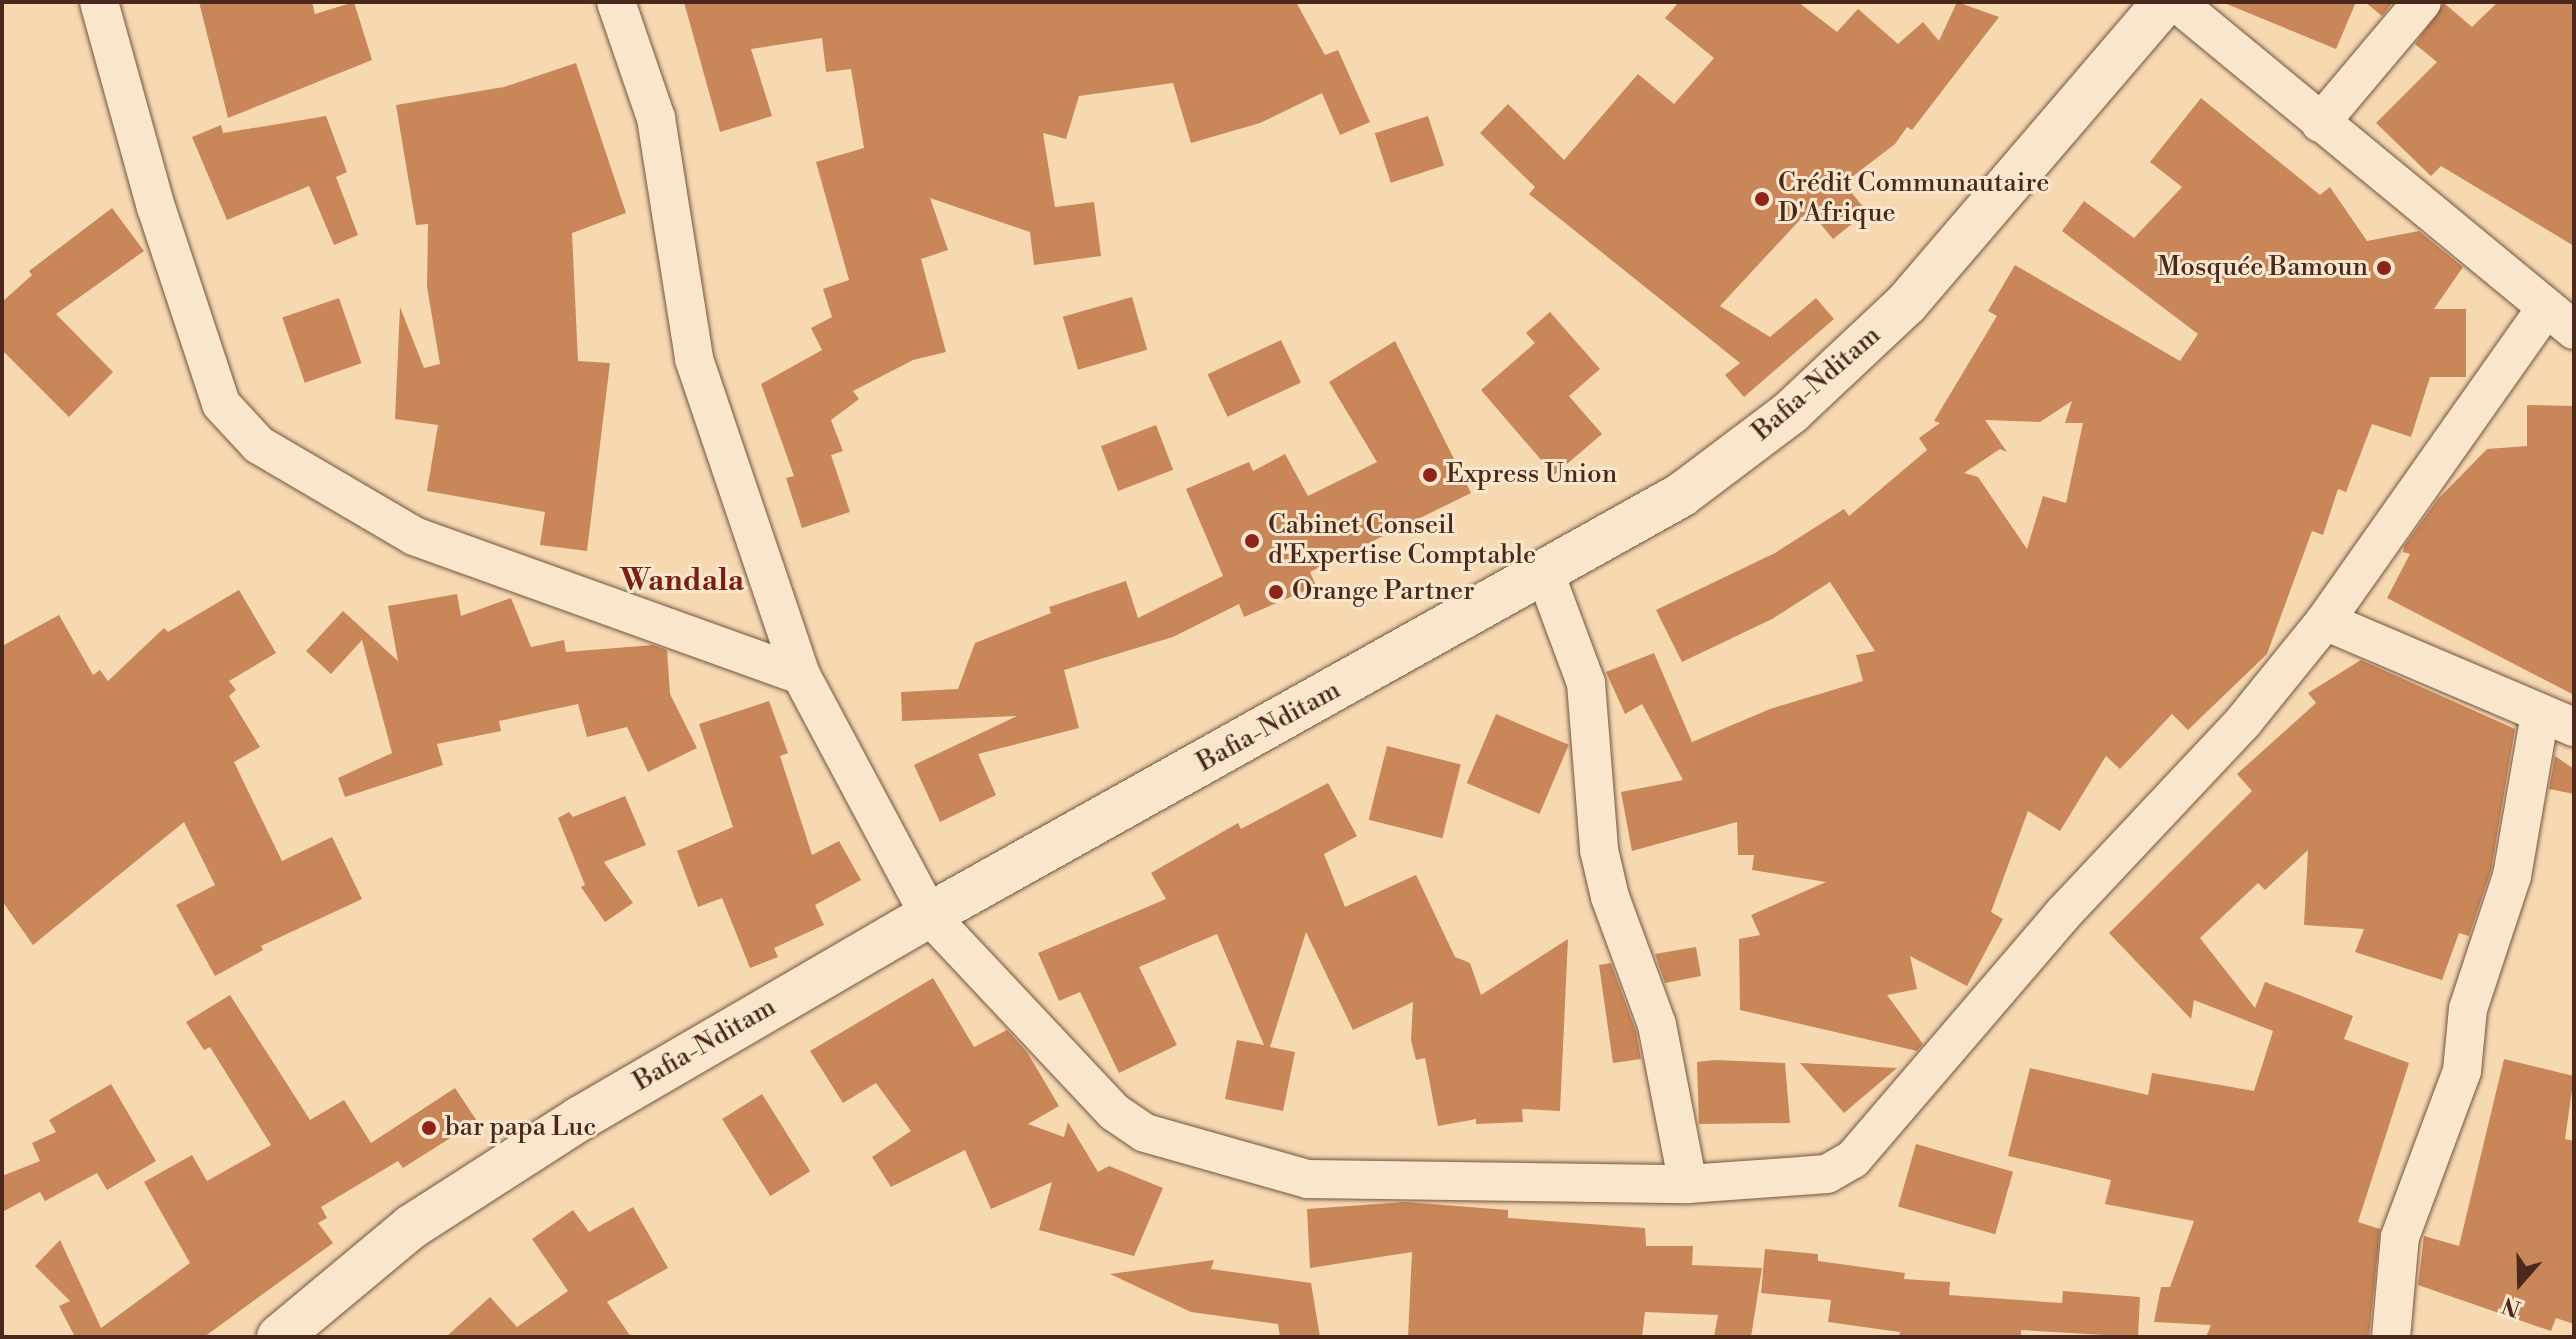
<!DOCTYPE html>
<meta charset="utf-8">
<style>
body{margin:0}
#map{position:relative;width:2576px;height:1339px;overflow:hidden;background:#f6d9b1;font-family:"Libre Bodoni",serif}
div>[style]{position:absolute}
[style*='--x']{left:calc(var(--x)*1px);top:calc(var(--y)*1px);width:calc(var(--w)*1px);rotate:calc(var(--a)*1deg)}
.building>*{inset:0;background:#c98658;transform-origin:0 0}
.roads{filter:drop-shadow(0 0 2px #755441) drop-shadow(0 0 2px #755441)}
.street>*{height:38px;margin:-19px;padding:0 19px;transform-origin:19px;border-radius:19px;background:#f9e6cc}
.secondary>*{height:44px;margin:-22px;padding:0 22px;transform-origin:22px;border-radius:22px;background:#f9e6cc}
.dots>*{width:22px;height:22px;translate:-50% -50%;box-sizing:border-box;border:4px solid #f9e6cc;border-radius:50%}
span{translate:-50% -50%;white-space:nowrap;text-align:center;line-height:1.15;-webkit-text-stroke:6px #f9e6cc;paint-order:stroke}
.poi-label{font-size:26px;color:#4a281c}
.left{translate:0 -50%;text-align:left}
.right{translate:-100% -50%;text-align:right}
.street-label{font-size:26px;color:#4a281c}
.quarter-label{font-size:30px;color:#7a1f14;font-weight:700}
.frame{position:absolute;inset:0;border:4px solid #4a281c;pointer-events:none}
.north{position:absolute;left:2480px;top:1243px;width:80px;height:80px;-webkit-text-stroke:6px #f9e6cc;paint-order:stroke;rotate:200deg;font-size:22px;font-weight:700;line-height:32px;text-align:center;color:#4a281c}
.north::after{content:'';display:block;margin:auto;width:28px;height:36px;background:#4a281c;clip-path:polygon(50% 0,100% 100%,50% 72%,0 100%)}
</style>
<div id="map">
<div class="building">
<i style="clip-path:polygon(199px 2px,312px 2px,315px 14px,354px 2px,372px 60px,228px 118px)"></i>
<i style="clip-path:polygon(684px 2px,1296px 2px,1325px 55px,1338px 50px,1370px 122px,1340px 135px,1322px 93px,1260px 123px,1191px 143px,1173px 83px,1079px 96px,1066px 139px,1043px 133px,1055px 207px,1094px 202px,1101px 256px,1034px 265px,1030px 232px,930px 198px,948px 250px,921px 259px,946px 352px,913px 360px,853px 391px,859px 399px,831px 420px,843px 451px,831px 455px,850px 512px,802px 528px,786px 478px,794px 476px,761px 384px,822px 350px,811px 328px,832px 317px,823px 289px,849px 280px,816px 162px,864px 148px,851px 69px,826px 72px,822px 38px,751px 49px,772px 116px,720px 132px)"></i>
<i style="clip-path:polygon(1679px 2px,1798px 2px,1837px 32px,1858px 9px,1898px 44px,1923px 22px,1939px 41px,1957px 2px,1999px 17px,1912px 130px,1907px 127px,1895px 144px,1844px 183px,1867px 212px,1833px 239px,1809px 210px,1720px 306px,1770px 337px,1816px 298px,1834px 319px,1744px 397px,1725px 375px,1740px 363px,1529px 194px,1535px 187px,1480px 133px,1508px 104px,1564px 160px,1638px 74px,1674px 104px,1714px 58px,1665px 18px)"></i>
<i style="clip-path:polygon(2222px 2px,2356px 2px,2336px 49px)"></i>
<i style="clip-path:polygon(2365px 2px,2393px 2px,2382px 16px)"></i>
<i style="clip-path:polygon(2498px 2px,2574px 2px,2574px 246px,2441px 166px,2431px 176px,2376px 123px,2437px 62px,2415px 44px,2444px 3px,2472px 27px)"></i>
<i style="clip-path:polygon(576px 63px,626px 213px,572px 233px,578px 361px,610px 363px,587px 551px,540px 545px,545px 512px,427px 491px,438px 425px,395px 419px,400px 307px,424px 368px,440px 364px,427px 287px,428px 224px,416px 225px,396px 105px,504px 87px)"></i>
<i style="clip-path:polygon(evenodd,2201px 98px,2320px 195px,2330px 187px,2367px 241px,2419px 231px,2463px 267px,2434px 309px,2466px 309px,2466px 377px,2430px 377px,2411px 437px,2372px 424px,2346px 492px,2338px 489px,2323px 535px,2312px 531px,2267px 654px,2188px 730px,2172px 714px,2120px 769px,2106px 756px,2060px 831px,2028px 811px,1991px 912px,2003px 919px,1967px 986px,1910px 956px,1917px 989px,1887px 995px,1923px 1044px,1917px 1051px,1740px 1010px,1739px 939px,1760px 935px,1751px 915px,1826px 882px,1752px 870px,1754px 855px,1738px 855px,1737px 822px,1632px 851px,1621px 792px,1683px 780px,1642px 704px,1625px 714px,1606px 672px,1654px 653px,1692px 742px,1770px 709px,1863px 681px,1856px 655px,1875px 651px,1830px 582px,1772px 619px,1682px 662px,1656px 610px,1775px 553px,1844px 509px,1849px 516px,1927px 450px,1919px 438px,1940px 423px,1934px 421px,1997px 316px,1988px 311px,2015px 265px,2180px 361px,2198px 334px,2062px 231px,2084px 201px,2134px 238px,2182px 187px,2150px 162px,2201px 98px,2072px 401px,2065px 423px,2083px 423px,2066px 503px,2043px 496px,2027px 549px,1978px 477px,1964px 473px,2000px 449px,2007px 452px,1985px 420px,2040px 422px,2072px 401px)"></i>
<i style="clip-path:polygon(326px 116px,347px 172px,336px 177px,358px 235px,334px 245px,309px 186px,227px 220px,192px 137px,221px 125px,223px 133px)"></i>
<i style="left:1428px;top:116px;width:52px;height:56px;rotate:72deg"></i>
<i style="clip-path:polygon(112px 208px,144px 251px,56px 314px,113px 372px,69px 417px,2px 350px,2px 302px,32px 275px,29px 271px)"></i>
<i style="left:1132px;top:297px;width:55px;height:72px;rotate:74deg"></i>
<i style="left:339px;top:298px;width:69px;height:60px;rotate:71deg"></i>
<i style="clip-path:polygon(1550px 312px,1600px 369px,1569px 396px,1602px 434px,1554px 475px,1481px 390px,1535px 343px,1526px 333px)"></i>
<i style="left:1281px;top:340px;width:47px;height:81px;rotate:65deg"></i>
<i style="clip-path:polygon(1395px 341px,1471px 493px,1310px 572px,1316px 586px,1244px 617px,1239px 604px,1173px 637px,1064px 670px,1079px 728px,978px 754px,996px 795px,940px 822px,914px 765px,1017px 716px,902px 721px,901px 692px,958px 689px,975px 643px,1051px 613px,1049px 607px,1126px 581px,1138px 618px,1223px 576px,1186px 489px,1249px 462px,1253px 471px,1285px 454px,1308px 496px,1377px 462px,1329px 382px)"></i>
<i style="clip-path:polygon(2527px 405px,2574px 406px,2574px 695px,2387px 598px,2410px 554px,2403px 552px,2404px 546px,2438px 499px,2487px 449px,2527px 446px)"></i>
<i style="left:1156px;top:425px;width:48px;height:59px;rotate:69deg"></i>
<i style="clip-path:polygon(239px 590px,276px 653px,229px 681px,236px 690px,229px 696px,260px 747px,234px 762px,282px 861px,332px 837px,362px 899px,261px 946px,263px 950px,215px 976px,176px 905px,215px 885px,184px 822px,33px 945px,2px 901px,2px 646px,59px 615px,93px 675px,100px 670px,108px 681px,164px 628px,168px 632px)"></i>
<i style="clip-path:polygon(457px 594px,461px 616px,511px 598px,531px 647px,564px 640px,566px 652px,653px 645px,667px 650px,670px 694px,697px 748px,648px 772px,627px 727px,587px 737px,578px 704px,499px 721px,501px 731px,437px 744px,443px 765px,345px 797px,338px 778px,392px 753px,362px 640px,331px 674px,306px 651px,343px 611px,398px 661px,388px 606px)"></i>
<i style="clip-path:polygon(2361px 660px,2515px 729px,2491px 871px,2469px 936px,2459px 933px,2442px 980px,2355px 952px,2364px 929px,2304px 925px,2308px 850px,2265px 890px,2258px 883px,2200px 938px,2255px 1008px,2265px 982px,2353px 1016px,2344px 1039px,2409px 1063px,2358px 1222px,2380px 1229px,2369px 1337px,2206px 1337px,2211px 1325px,2154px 1322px,2161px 1287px,2170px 1287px,2194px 1221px,2105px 1204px,2111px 1180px,2008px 1156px,2030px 1068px,2148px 1095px,2152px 1073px,2254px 1091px,2273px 1031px,2194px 1000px,2191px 1019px,2109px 933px,2252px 791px,2237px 774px,2316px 703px,2308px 693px)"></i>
<i style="clip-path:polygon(769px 701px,788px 753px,780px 756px,812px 855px,839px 841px,861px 880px,815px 905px,824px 925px,774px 948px,778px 957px,750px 968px,722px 898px,698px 907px,677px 851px,733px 827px,699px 724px)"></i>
<i style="left:1496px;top:714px;width:79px;height:75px;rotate:23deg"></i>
<i style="left:1387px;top:746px;width:76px;height:76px;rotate:14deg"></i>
<i style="clip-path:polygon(2555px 756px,2574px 769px,2574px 794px,2549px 789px)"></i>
<i style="clip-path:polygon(1328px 783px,1357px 836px,1324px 854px,1345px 907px,1416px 875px,1455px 957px,1470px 963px,1481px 995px,1568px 939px,1560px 1111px,1522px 1109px,1523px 1122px,1476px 1124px,1476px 1119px,1438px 1126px,1425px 1058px,1416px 1060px,1411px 1040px,1413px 1002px,1353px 1030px,1306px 932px,1270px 1047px,1295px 1052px,1283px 1111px,1225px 1099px,1237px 1040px,1264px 1045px,1217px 934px,1139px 967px,1177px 1045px,1119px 1073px,1080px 992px,1059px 1001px,1038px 953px,1166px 899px,1151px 873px,1238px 823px,1241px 829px)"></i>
<i style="clip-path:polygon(625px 796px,646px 845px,604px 862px,633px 903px,605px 922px,581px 887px,585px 885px,558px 818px,569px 812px,573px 817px)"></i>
<i style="clip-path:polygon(1696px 947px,1701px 976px,1665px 983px,1655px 954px)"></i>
<i style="clip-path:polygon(1611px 963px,1636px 1031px,1641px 1059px,1613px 1063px,1599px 965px)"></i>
<i style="clip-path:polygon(933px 978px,974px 1047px,1007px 1030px,1027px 1052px,1059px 1106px,1028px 1124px,1064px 1137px,1068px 1122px,1098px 1172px,1109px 1166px,1163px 1188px,1134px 1256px,1039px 1230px,1052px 1182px,991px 1209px,965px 1150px,891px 1187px,872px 1157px,911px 1131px,876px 1083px,843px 1103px,810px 1051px)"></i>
<i style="clip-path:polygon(230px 995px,310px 1120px,344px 1100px,371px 1143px,455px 1088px,477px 1121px,403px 1168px,398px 1161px,321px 1207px,327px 1218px,318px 1223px,333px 1243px,204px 1337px,75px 1337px,59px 1306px,70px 1301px,35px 1266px,60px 1240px,101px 1328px,190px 1263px,144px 1182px,192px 1155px,207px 1181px,271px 1145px,210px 1047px,204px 1050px,186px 1022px)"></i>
<i style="clip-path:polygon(2504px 1059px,2574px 1076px,2565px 1139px,2574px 1141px,2574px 1324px,2556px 1318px,2551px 1331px,2418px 1285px,2424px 1236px,2459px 1246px)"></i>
<i style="clip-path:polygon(1715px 1060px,1785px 1063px,1790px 1123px,1699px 1124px,1697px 1062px)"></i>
<i style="clip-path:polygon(1800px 1063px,1897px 1068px,1844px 1113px)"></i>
<i style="clip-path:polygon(111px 1084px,156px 1161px,107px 1190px,97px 1173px,45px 1201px,40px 1192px,2px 1212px,2px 1176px,40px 1161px,32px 1143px,56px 1132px,49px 1120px)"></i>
<i style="left:762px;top:1094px;width:91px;height:47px;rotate:58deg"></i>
<i style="left:1916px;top:1144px;width:101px;height:65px;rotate:16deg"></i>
<i style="clip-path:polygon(1405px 1202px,1508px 1210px,1508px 1218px,1645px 1228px,1646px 1246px,1693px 1246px,1692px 1265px,1762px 1268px,1751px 1337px,1714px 1337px,1718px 1315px,1645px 1312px,1642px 1337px,1408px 1337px,1412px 1252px,1310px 1268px,1307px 1209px)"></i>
<i style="clip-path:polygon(633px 1207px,668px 1268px,607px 1302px,631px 1337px,446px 1337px,490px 1297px,517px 1327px,568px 1291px,532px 1239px,573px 1210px,589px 1232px)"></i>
<i style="clip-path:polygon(1765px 1249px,1818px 1254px,1818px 1261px,1905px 1273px,1904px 1279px,1950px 1282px,1949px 1295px,2062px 1303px,2063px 1291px,2140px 1297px,2138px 1337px,2021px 1330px,2021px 1337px,1899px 1337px,1900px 1332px,1828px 1322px,1831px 1300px,1761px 1293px)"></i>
<i style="clip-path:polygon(1214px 1260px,1211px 1269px,1311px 1283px,1320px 1337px,1280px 1337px,1278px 1324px,1191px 1312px,1110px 1274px)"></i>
</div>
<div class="roads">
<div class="street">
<i style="--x:99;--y:2;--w:213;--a:74.5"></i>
<i style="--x:156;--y:207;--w:207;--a:71.7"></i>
<i style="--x:221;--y:404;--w:56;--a:47.2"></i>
<i style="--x:259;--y:445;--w:180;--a:30.4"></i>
<i style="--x:414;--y:536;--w:411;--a:19.8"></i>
<i style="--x:616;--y:2;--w:123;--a:71"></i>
<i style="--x:656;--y:118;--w:244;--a:81"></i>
<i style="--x:694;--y:359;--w:334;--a:71.3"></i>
<i style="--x:801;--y:675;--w:272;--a:61.9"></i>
<i style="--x:929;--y:915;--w:270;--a:46.8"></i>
<i style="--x:1114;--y:1112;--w:37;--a:34"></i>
<i style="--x:1145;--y:1133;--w:169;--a:15.8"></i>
<i style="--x:1308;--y:1179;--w:380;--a:0.8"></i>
<i style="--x:1688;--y:1184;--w:139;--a:-4.1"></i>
<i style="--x:1827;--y:1174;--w:30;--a:-30"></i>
<i style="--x:1853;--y:1159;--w:323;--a:-49.4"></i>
<i style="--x:2063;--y:914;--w:265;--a:-46.8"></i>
<i style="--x:2244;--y:721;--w:129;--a:-51"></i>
<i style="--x:2325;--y:621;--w:271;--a:23.1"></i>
<i style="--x:2176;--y:2;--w:516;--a:39.49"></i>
<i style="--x:2320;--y:123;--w:158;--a:-49.9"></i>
<i style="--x:1545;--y:573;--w:117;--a:69.6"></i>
<i style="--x:1586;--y:683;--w:168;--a:85.5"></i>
<i style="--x:1599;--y:850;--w:48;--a:76.8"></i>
<i style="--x:1610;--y:897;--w:136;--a:69.8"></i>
<i style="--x:1657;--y:1025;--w:162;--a:79"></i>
<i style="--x:2325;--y:621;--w:380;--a:-54.8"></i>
<i style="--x:2391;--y:1337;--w:100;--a:-84.9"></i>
<i style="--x:2400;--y:1237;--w:177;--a:-69.5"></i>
<i style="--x:2462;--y:1071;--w:62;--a:-84.5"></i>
<i style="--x:2468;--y:1009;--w:140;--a:-71.7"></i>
<i style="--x:2512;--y:876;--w:164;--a:-80.2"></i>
</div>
<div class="secondary">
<i style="--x:279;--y:1337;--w:172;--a:-39.8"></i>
<i style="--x:411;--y:1227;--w:200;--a:-32.7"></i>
<i style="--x:579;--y:1119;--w:405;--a:-30.2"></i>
<i style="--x:929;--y:915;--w:861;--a:-29.18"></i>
<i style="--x:1681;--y:495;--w:138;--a:-37"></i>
<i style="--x:1791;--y:412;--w:158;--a:-43.2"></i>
<i style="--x:1906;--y:304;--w:398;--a:-49.4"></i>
</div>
</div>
<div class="dots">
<i style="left:1762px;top:199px;background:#8f2418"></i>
<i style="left:2384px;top:268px;background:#8f2418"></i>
<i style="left:1430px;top:475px;background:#8f2418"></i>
<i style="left:1252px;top:541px;background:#8f2418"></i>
<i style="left:1276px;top:592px;background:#8f2418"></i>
<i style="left:429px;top:1128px;background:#8f2418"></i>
</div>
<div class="poi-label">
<span class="left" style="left:1778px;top:199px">Crédit Communautaire<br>D'Afrique</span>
<span class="right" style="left:2368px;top:268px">Mosquée Bamoun</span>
<span class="left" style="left:1446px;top:475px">Express Union</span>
<span class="left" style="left:1268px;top:541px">Cabinet Conseil<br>d'Expertise Comptable</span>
<span class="left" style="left:1292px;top:592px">Orange Partner</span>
<span class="left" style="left:445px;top:1128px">bar papa Luc</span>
</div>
<div class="street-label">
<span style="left:1817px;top:384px;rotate:-41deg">Bafia-Nditam</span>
<span style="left:1269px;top:727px;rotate:-29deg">Bafia-Nditam</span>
<span style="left:705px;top:1045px;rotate:-30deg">Bafia-Nditam</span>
</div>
<div class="quarter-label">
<span style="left:682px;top:581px">Wandala</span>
</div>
<div class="frame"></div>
<div class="north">N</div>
</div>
